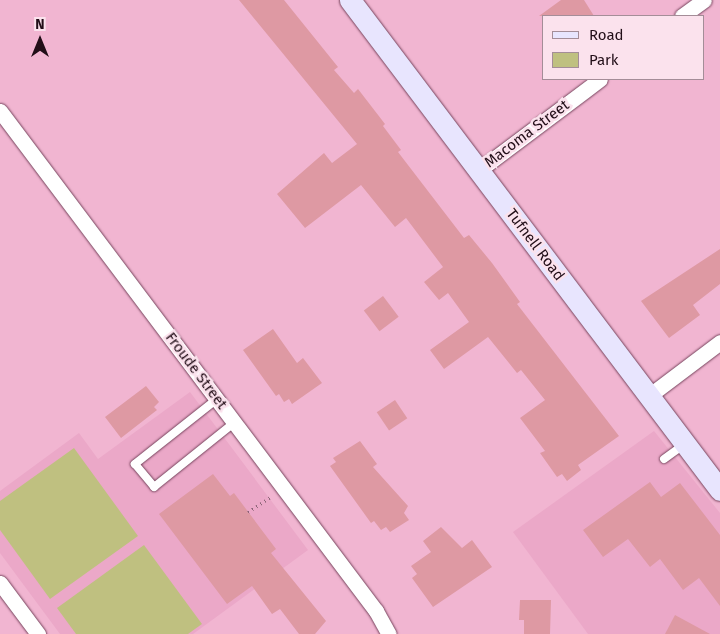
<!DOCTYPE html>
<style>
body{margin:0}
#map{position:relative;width:720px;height:634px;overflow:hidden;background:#f1b5d1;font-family:"Fira Sans",sans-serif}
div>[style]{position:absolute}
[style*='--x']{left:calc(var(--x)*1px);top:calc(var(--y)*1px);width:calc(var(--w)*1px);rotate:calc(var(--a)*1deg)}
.built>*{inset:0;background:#eba8c8}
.green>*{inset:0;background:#bfc080}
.building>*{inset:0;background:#de99a3;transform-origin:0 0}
.path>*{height:3px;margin-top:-1.5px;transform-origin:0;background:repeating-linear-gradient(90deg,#8b6376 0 1px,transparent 0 5px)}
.roads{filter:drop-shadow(0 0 1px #76445d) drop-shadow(0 0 1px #76445d)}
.lane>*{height:8px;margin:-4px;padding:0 4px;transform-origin:4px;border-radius:4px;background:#fff}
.street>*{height:15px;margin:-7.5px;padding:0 7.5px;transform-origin:7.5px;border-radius:7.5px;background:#fff}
.secondary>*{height:21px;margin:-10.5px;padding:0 10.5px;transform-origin:10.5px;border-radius:10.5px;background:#e8e5fe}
span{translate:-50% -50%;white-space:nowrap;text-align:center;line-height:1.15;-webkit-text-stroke:5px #fbe2ed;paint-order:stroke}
.street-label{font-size:15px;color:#220e18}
.legend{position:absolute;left:542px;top:15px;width:162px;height:65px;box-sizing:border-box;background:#fbe2ed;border:1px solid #a48d98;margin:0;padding:6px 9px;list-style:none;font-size:15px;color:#220e18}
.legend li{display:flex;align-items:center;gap:10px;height:25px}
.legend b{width:25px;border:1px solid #a48d98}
.north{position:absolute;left:15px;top:15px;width:50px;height:50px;-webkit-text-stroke:4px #fbe2ed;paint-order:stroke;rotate:0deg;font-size:14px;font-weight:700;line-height:20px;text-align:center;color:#220e18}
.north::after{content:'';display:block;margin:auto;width:18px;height:22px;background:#220e18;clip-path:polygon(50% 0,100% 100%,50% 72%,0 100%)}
</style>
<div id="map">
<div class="built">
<i style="clip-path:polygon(190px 392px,308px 550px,193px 634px,60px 634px,0 553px,0 491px,79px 433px,98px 459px)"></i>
<i style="clip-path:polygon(654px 431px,720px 513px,720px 634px,588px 634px,513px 532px)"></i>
</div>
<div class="green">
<i style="clip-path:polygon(74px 448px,138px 536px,50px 599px,0 530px,0 501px)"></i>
<i style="clip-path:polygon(144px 545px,202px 624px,188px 634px,76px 634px,57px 608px)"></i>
</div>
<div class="building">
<i style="clip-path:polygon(239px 0,284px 0,338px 67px,334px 70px,354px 93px,358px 89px,385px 124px,383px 126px,401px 150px,398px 152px,464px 238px,469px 235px,492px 263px,520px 302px,517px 304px,619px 436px,578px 465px,581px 470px,567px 481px,562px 474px,557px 477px,540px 453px,545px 451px,520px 418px,545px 400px,521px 370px,517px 373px,488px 337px,444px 369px,430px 350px,469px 322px,448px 293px,439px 300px,424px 282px,443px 267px,406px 218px,395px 227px,361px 185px,305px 228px,277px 194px,324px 153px,332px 163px,357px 144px)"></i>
<i style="clip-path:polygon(561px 0,584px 0,594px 16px,539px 16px)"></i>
<i style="clip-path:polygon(720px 249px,720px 284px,693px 305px,700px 315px,669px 338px,641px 301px)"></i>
<i style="left:383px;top:296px;width:26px;height:24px;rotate:53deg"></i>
<i style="clip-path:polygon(273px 329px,297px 363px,303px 358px,322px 383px,292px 404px,289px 399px,284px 402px,279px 394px,276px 396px,243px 350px)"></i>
<i style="clip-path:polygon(146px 386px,159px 402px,154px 407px,157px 410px,121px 438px,105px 417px)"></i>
<i style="left:395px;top:400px;width:22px;height:22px;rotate:56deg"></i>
<i style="clip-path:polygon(360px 441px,377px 464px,373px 467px,408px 506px,404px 513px,409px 520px,390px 532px,386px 527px,381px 530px,374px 521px,371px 523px,330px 466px,336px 462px,333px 458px)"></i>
<i style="clip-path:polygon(213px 474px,230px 496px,234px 493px,276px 549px,271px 553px,326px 621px,315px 634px,299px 634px,280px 609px,272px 614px,252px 586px,227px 604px,159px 514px)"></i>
<i style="clip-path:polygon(650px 482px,661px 497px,680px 483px,720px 535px,720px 606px,699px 578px,683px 590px,660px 559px,650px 567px,628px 539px,603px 557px,583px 530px)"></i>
<i style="clip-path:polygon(441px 527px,462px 548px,472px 540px,492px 567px,433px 607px,412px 578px,417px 574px,411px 566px,431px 552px,423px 541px)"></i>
<i style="clip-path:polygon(520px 600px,551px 600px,550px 634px,524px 634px,524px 620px,519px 620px)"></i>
<i style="clip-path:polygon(675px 615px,710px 634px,665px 634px)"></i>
</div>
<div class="path">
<i style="--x:248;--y:512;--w:27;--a:-34"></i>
</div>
<div class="roads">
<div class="lane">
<i style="--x:217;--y:399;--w:105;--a:141.6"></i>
<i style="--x:135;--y:464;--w:30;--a:50"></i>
<i style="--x:154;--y:487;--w:104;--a:-38.7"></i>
<i style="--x:664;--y:459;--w:26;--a:-36"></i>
</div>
<div class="street">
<i style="--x:682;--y:16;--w:27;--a:-36"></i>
<i style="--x:0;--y:111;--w:626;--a:53.06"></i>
<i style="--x:376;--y:611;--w:26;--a:61"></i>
<i style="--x:479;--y:170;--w:151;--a:-36.9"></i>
<i style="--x:650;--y:395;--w:88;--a:-37.1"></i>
<i style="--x:0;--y:583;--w:64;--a:53.3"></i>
</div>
<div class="secondary">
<i style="--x:350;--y:0;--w:614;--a:52.94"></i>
</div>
</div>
<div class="street-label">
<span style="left:527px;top:134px;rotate:-37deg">Macoma Street</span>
<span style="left:535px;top:245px;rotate:53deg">Tufnell Road</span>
<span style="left:196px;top:371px;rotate:53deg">Froude Street</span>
</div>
<ul class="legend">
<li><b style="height:6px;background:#e8e5fe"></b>Road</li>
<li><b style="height:14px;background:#bfc080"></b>Park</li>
</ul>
<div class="north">N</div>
</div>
